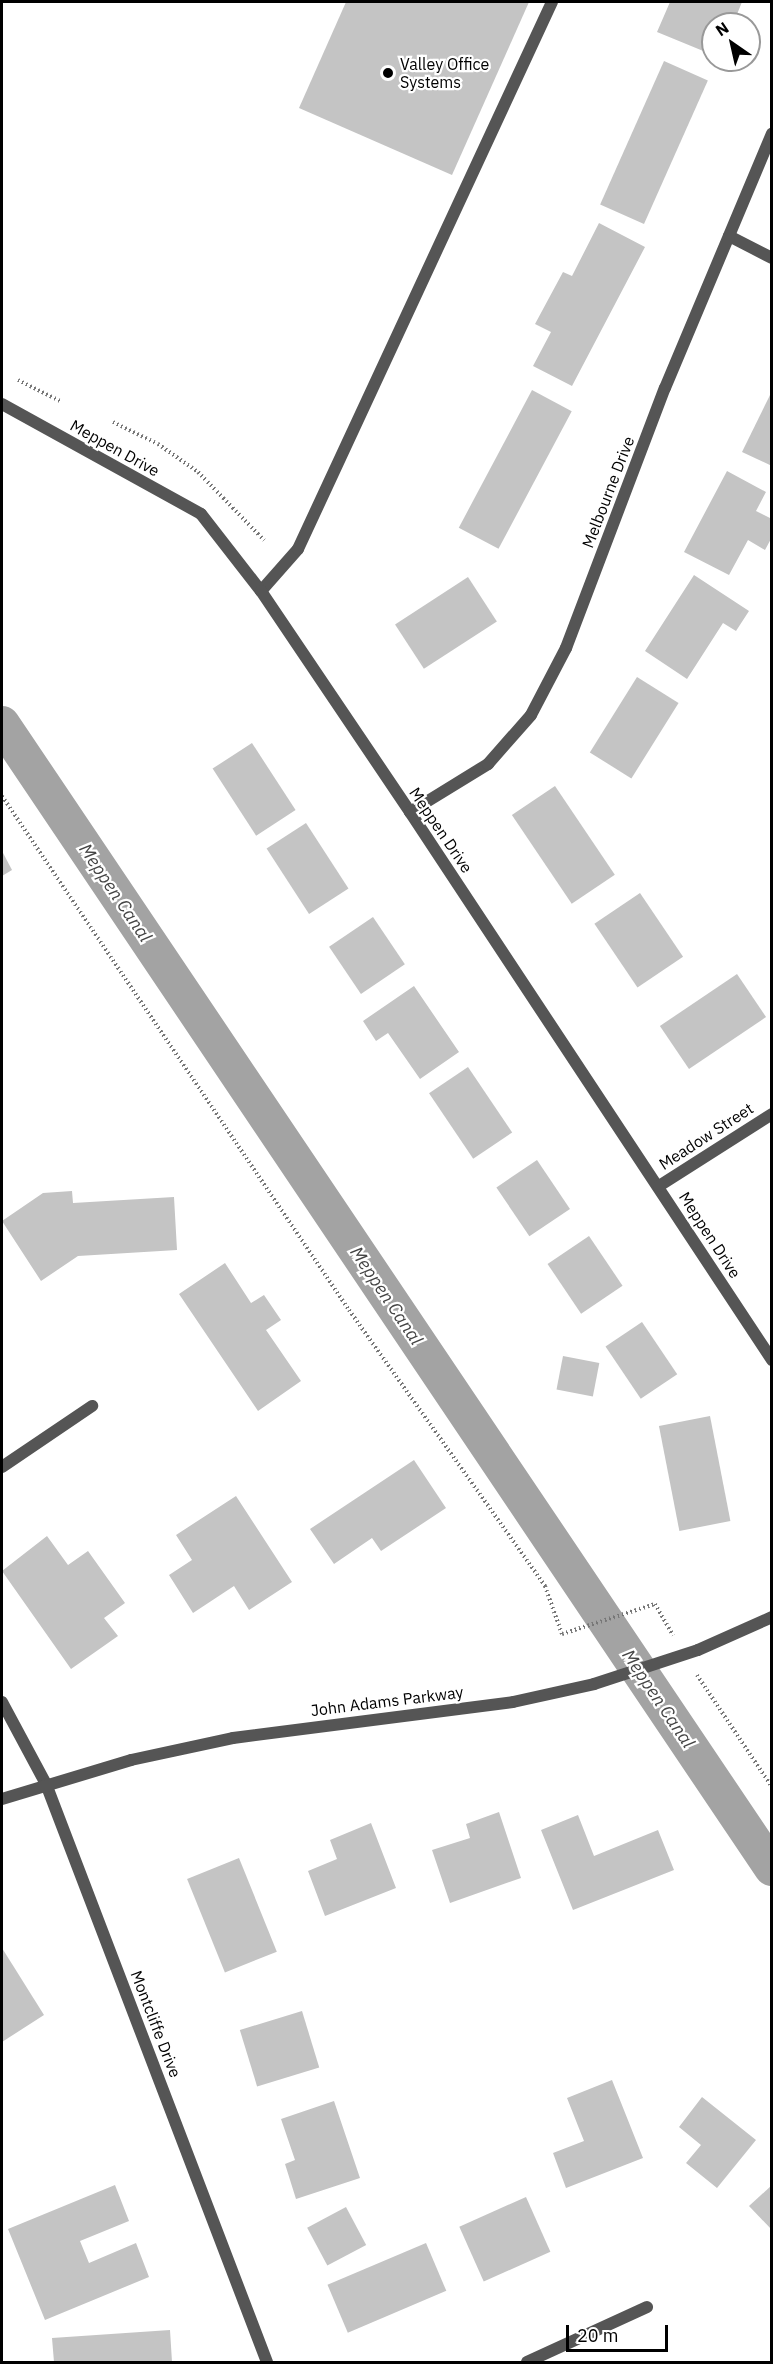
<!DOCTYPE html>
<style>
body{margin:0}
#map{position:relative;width:773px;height:2364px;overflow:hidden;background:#fff;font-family:"IBM Plex Sans",sans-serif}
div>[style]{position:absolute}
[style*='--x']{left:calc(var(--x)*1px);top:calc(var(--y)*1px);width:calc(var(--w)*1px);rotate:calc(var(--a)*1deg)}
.canal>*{height:36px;margin:-18px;padding:0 18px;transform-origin:18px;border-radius:18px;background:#a3a3a3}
.building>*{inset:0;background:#c4c4c4;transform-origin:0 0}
.path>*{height:4px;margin-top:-2px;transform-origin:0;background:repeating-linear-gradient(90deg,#777 0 1.5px,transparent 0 4.5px)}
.service>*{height:12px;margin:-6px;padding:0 6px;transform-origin:6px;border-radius:6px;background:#555}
.minor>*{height:12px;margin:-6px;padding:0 6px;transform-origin:6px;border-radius:6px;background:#555}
.tertiary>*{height:12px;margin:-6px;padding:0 6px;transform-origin:6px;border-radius:6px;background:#555}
.dots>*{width:16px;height:16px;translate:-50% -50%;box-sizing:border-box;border:3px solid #fff;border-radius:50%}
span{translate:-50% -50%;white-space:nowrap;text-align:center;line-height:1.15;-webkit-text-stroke:4.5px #fff;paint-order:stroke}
.poi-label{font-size:16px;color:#000}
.left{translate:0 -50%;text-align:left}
.street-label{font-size:16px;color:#000}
.water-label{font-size:18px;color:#444;font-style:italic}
.frame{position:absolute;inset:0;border:3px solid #000;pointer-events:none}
.north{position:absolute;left:701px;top:12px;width:60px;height:60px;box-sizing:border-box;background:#fff;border:2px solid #999;border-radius:50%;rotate:326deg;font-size:16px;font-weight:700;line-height:24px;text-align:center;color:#000}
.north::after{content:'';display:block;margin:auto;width:21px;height:27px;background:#000;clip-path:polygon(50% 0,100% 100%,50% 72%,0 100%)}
.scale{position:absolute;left:566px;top:2325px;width:102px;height:27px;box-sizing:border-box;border:3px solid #000;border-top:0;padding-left:8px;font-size:18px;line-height:21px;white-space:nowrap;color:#000;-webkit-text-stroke:4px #fff;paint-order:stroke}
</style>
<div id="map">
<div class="canal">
<i style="--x:2;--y:724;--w:1379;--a:56.06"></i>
</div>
<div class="building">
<i style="clip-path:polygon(346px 2px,529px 2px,452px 175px,299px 108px)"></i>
<i style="clip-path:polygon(670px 2px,742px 2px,733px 24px,713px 24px,713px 55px,657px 32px)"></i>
<i style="left:664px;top:61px;width:48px;height:157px;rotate:24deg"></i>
<i style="clip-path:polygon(599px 223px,645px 247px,572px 386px,533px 366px,551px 332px,535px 324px,563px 272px,572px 276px)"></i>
<i style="left:532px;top:390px;width:45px;height:156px;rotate:28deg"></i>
<i style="clip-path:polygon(772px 391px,772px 466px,742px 452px)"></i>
<i style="clip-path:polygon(727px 471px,766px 492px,756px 511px,772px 519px,772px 537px,765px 550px,748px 540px,729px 575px,684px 552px)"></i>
<i style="clip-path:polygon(694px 575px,749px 611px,736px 631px,723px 623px,687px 679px,645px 651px)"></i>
<i style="left:468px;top:577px;width:53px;height:87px;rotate:57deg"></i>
<i style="left:637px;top:677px;width:49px;height:89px;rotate:32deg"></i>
<i style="left:252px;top:743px;width:80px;height:47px;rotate:57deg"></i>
<i style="left:555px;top:786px;width:107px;height:52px;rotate:56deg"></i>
<i style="left:306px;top:823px;width:78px;height:47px;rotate:57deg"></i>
<i style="clip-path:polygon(2px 851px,12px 870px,2px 876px)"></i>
<i style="left:640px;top:893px;width:77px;height:55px;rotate:56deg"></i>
<i style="left:373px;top:917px;width:57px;height:53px;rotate:56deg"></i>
<i style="left:737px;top:974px;width:52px;height:93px;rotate:56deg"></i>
<i style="clip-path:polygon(414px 986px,459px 1052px,420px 1079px,388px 1033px,376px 1041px,363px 1021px)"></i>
<i style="left:468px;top:1067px;width:79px;height:47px;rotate:56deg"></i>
<i style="left:537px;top:1160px;width:59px;height:49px;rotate:56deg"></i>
<i style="clip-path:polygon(72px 1191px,73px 1203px,174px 1197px,177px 1250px,78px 1256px,41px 1281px,2px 1221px,43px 1193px)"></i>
<i style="left:589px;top:1236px;width:60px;height:50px;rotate:56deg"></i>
<i style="clip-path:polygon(225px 1263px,251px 1303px,264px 1295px,281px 1320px,266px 1330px,301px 1381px,258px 1411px,179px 1294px)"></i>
<i style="left:642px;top:1322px;width:63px;height:44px;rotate:56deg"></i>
<i style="left:563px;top:1356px;width:37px;height:34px;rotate:11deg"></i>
<i style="left:710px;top:1416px;width:107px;height:52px;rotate:79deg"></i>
<i style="clip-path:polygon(414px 1460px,446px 1508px,381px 1551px,372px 1538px,334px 1564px,310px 1529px)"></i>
<i style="clip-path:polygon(236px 1496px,292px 1582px,249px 1610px,234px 1586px,193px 1613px,169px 1575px,192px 1560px,176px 1535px)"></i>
<i style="clip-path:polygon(47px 1536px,68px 1565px,88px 1551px,125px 1603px,104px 1618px,118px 1636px,71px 1669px,2px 1571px)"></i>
<i style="clip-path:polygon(499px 1812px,521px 1878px,450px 1903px,432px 1850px,470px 1838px,466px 1824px)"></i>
<i style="clip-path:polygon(578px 1815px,594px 1856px,658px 1830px,674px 1870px,573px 1910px,541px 1830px)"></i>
<i style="clip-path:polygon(371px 1823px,396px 1888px,325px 1916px,308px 1871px,337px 1859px,330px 1840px)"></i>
<i style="left:239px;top:1858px;width:101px;height:56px;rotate:68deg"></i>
<i style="clip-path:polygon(2px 1948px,44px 2015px,2px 2042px)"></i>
<i style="left:302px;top:2011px;width:59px;height:65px;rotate:73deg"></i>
<i style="clip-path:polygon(612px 2080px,643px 2158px,566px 2188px,553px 2153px,584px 2141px,567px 2098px)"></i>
<i style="clip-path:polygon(702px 2097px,756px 2140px,717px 2188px,686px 2163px,701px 2145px,679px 2127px)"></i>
<i style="clip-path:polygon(334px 2101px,360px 2178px,296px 2199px,285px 2164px,295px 2160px,281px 2119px)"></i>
<i style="clip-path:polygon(115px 2185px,129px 2221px,80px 2241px,89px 2263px,136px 2243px,149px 2277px,45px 2320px,8px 2229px)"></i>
<i style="clip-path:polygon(772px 2185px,772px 2230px,749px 2206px)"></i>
<i style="left:526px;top:2197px;width:60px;height:73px;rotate:66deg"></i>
<i style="left:346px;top:2207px;width:43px;height:44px;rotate:62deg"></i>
<i style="left:426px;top:2243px;width:52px;height:107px;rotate:67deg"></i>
<i style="clip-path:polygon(170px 2330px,172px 2362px,54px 2362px,52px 2338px)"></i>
</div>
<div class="path">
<i style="--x:18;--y:380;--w:47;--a:26.6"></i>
<i style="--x:113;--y:422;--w:50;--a:26.1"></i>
<i style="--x:158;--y:444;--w:49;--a:35"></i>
<i style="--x:198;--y:472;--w:95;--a:45.9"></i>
<i style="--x:2;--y:796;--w:620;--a:55.98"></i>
<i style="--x:349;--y:1310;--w:339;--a:54.6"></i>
<i style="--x:545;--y:1586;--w:51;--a:70.5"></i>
<i style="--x:562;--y:1634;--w:98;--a:-17.9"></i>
<i style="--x:655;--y:1604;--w:36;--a:60"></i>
<i style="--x:697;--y:1675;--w:135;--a:56.2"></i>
</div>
<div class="service">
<i style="--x:261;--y:591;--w:56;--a:-48.6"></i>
<i style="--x:298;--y:549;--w:603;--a:-65.09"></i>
</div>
<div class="minor">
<i style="--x:729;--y:236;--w:48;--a:27.1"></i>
<i style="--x:2;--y:404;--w:227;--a:28.9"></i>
<i style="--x:201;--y:514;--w:98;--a:52.1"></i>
<i style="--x:261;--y:591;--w:267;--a:56"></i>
<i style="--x:410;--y:812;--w:657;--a:56.55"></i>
<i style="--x:410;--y:812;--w:92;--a:-31.6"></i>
<i style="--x:488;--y:764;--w:65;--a:-48.7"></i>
<i style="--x:531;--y:715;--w:76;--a:-62.4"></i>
<i style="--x:566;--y:648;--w:278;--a:-69.2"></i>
<i style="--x:665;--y:388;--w:276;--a:-67.2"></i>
<i style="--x:659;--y:1186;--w:134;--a:-32.5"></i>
<i style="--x:2;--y:1467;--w:109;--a:-34.1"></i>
<i style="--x:2;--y:1702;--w:93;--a:61.8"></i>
<i style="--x:46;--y:1784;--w:619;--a:69.08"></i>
<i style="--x:527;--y:2362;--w:132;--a:-24.6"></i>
</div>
<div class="tertiary">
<i style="--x:2;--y:1799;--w:135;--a:-16.8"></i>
<i style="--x:131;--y:1760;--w:104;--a:-12.2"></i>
<i style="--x:233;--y:1738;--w:282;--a:-7.3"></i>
<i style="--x:513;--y:1702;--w:83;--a:-12.5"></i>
<i style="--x:594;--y:1684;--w:109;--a:-18.1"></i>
<i style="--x:698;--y:1650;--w:81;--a:-24"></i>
</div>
<div class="dots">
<i style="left:388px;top:73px;background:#000"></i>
</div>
<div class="poi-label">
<span class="left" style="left:400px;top:73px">Valley Office<br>Systems</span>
</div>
<div class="street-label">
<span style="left:115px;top:448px;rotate:29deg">Meppen Drive</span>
<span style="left:608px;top:492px;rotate:-69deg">Melbourne Drive</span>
<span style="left:441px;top:830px;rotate:56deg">Meppen Drive</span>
<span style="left:706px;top:1136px;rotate:-33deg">Meadow Street</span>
<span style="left:710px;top:1235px;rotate:57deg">Meppen Drive</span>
<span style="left:387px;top:1701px;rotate:-7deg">John Adams Parkway</span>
<span style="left:156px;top:2024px;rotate:69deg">Montcliffe Drive</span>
</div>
<div class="water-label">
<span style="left:115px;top:893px;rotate:56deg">Meppen Canal</span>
<span style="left:386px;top:1296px;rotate:56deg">Meppen Canal</span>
<span style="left:658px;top:1699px;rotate:56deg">Meppen Canal</span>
</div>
<div class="frame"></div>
<div class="north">N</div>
<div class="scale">20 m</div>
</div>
